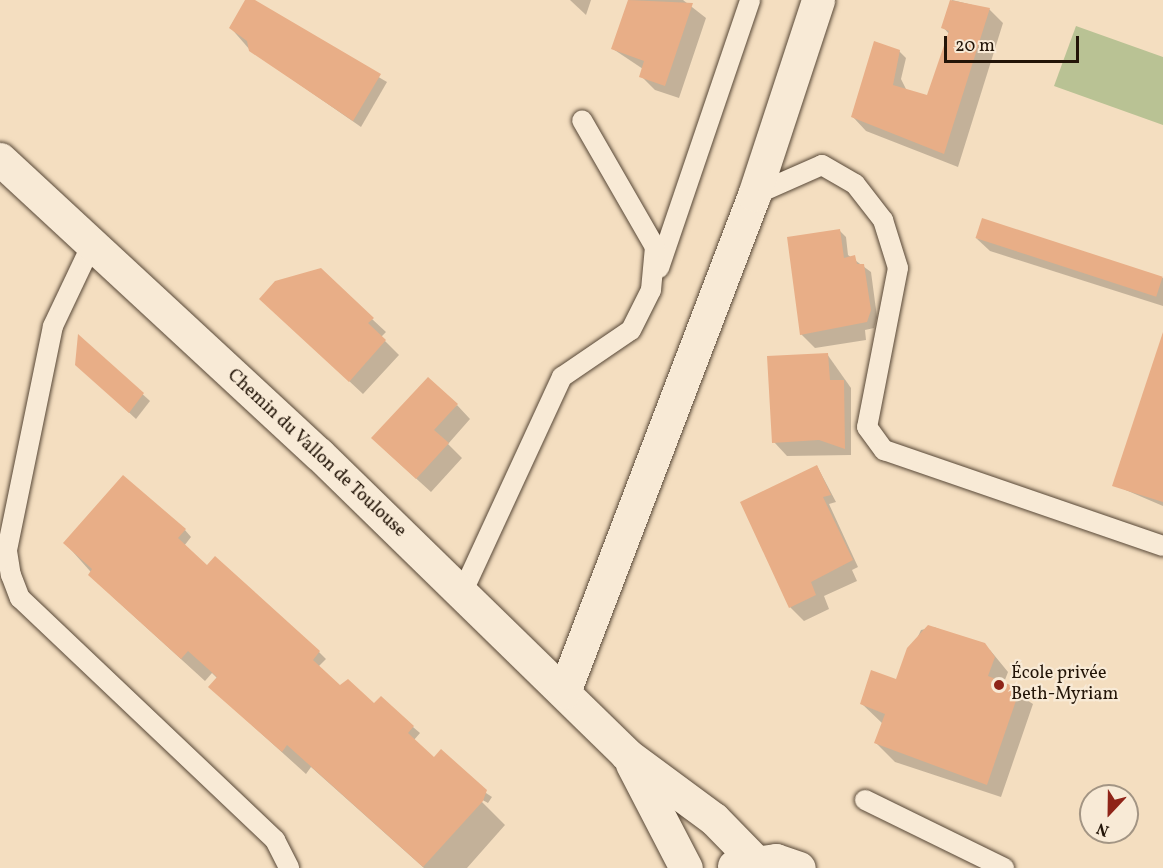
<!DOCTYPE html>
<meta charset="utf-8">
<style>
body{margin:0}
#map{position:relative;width:1163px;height:868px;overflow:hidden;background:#f4dec0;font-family:Vollkorn,serif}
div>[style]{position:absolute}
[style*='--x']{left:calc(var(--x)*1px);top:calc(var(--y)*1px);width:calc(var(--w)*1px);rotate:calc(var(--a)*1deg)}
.green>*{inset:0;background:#b9c294}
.shadow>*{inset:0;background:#0003}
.building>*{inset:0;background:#e8ae87;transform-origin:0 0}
.roads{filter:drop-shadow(0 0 2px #574736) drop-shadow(0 0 2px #574736)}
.lane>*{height:20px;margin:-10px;padding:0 10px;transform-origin:10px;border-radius:10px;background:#f8ead6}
.street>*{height:33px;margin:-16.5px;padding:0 16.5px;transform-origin:16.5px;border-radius:16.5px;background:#f8ead6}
.dots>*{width:16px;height:16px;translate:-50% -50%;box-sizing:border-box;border:3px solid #f8ead6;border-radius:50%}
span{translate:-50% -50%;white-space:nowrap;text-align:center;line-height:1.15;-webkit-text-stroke:4.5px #f8ead6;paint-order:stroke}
.street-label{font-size:18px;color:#231508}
.poi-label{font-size:18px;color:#231508}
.left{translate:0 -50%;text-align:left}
.north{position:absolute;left:1079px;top:784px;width:60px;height:60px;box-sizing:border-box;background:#f8ead6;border:2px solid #a39584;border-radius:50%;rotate:202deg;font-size:16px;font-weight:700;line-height:24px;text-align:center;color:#231508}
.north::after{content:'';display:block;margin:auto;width:21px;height:27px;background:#8f2418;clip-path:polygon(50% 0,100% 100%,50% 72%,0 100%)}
.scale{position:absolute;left:944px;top:36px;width:135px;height:27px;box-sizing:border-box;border:3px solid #231508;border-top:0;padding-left:8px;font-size:18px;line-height:21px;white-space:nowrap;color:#231508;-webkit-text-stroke:4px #f8ead6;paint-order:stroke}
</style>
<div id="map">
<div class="green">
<i style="clip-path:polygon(1076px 26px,1163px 57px,1163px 125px,1054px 86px)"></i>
</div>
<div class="shadow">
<i style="clip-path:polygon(247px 0,387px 82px,361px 127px,250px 50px,230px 27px)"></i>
<i style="clip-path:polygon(570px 0,591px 0,586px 15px)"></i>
<i style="clip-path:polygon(629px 0,683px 0,706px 18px,679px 98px,655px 90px,641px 76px,643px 69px,613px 49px)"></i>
<i style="clip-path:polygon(952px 0,989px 9px,1003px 23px,958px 167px,866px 131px,853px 117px,899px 51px,906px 58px,901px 79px,907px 91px,928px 97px,949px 34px,943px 27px)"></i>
<i style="clip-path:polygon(839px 230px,846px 237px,848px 255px,871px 272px,877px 317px,874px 328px,865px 330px,866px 340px,815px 348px,801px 334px)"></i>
<i style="clip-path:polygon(976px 238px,1163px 278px,1163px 306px,990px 251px)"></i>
<i style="clip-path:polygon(275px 312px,372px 319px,386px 332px,381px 337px,399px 355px,363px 394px)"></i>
<i style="clip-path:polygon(1163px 334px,1163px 506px,1114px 485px)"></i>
<i style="clip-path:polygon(80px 337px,150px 401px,136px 419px,81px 368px)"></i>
<i style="clip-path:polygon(827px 354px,851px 388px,851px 455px,787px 456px,774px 442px)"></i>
<i style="clip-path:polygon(457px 405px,470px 419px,448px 444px,462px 458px,431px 492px,387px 452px)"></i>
<i style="clip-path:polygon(817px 466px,836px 502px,829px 504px,858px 567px,852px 570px,857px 581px,824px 596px,829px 609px,804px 621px,790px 607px)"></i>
<i style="clip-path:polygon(185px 530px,191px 537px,184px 546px,207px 567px,215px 559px,319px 652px,326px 659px,318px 667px,340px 687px,413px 727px,420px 733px,414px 740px,435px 759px,492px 797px,488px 803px,477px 797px,505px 825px,467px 868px,424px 868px,311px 767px,306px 774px,210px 687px,218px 679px,212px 673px,205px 681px,114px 598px,65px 543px)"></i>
<i style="clip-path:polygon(934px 627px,990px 650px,1008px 672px,1003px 685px,1033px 704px,1001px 797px,895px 762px,876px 743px,883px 724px,862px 704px,897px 681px,921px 630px)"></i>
</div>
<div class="building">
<i style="clip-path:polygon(245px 0,255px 0,381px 74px,353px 121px,249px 51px,247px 41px,229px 28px)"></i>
<i style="clip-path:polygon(628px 0,693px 3px,665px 86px,639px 77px,644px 61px,611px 49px)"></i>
<i style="clip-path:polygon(950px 0,990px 8px,944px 154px,851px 117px,874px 41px,900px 50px,893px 85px,927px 95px,949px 31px,941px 28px)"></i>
<i style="left:982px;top:218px;width:190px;height:21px;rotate:18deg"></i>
<i style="clip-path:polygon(840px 229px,844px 258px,855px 255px,857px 264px,864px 264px,871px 310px,867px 322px,800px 335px,787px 237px)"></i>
<i style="clip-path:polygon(321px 268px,374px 318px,368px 323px,386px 340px,349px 382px,259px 299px,275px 281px)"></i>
<i style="clip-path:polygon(1163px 332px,1163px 502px,1112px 486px)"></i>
<i style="clip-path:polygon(78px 334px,144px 393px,129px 413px,75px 365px)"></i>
<i style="clip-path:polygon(828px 353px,830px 380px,844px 380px,845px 449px,819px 440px,772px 443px,767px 356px)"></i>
<i style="clip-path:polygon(428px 377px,458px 404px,434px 430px,449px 443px,416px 479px,371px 438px)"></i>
<i style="clip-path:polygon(817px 465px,831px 495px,823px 497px,853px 560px,811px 582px,816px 595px,789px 608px,740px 502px)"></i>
<i style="clip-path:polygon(123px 475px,186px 529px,178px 538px,207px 565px,215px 556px,320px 651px,313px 660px,340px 685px,348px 679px,374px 703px,381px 696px,414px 726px,408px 733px,434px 757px,441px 749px,487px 790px,483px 801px,423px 867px,287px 745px,282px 752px,208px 687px,217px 677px,188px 651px,181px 659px,88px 575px,92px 569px,63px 543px)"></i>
<i style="clip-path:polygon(928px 625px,985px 643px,995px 657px,988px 676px,1020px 689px,987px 785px,874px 743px,885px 714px,860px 704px,871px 670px,896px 679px,907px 648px)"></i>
</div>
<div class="roads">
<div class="lane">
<i style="--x:754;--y:195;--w:74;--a:-23.8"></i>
<i style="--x:822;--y:165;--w:38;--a:30"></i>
<i style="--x:855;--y:184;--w:46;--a:52.1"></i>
<i style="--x:883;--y:220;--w:50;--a:72.6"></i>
<i style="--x:898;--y:268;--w:162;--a:101"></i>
<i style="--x:867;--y:427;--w:29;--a:54"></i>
<i style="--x:884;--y:450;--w:295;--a:19"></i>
<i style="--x:91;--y:246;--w:89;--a:115.4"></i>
<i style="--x:53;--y:326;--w:230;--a:101.6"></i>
<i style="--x:7;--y:551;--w:24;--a:81"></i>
<i style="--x:11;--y:575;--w:25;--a:69"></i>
<i style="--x:20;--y:598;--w:352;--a:43.5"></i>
<i style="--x:275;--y:840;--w:31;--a:63"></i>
<i style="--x:659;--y:268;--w:283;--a:-71.2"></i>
<i style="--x:463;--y:591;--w:236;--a:-65.2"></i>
<i style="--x:562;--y:377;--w:83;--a:-34.3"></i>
<i style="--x:631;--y:330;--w:45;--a:-63.4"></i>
<i style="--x:651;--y:290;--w:43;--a:-84.7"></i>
<i style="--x:655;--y:247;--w:146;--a:-119.9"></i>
<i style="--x:865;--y:800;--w:155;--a:26.1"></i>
</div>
<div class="street">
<i style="--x:0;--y:159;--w:434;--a:42.8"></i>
<i style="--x:319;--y:454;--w:429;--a:44.3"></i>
<i style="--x:626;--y:754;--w:109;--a:36.5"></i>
<i style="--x:714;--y:819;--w:57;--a:45.7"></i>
<i style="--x:564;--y:692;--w:532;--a:-69.08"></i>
<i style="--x:754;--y:195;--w:205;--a:-71.8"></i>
<i style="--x:632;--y:764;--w:117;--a:62.6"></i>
<i style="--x:734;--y:866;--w:42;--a:-8.1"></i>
<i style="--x:776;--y:860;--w:24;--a:19"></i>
</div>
</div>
<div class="dots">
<i style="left:999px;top:685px;background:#8f2418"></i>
</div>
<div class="street-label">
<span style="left:316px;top:454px;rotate:43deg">Chemin du Vallon de Toulouse</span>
</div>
<div class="poi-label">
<span class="left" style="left:1011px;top:685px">École privée<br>Beth-Myriam</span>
</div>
<div class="north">N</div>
<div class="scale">20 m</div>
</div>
